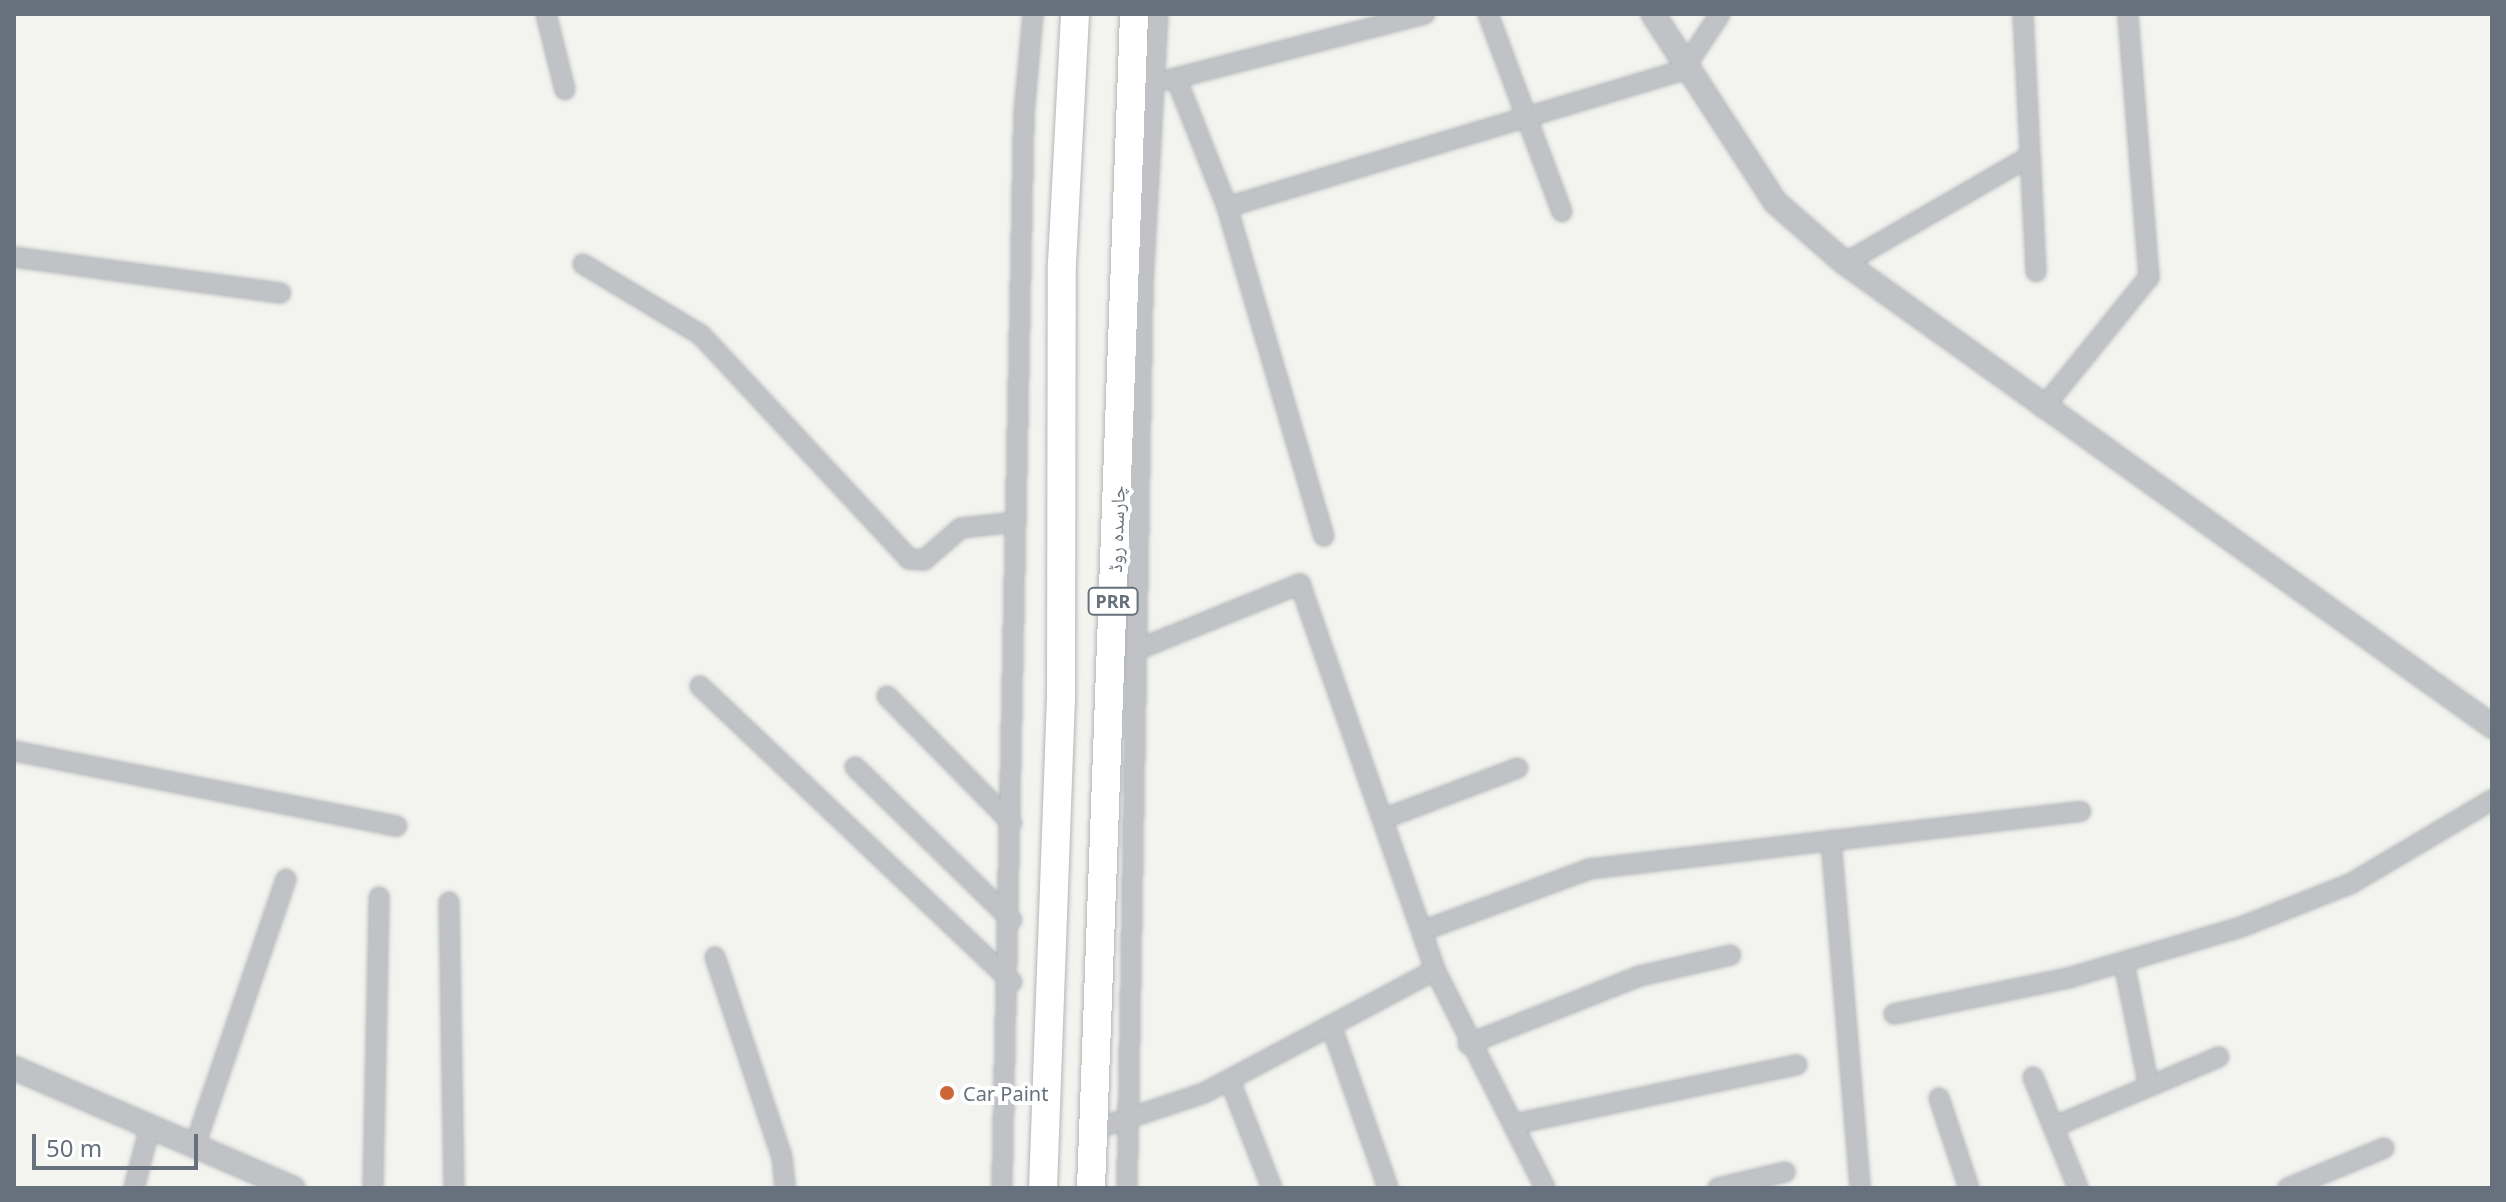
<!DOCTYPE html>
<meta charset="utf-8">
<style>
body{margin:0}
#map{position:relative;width:2506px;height:1202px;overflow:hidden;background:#f3f4f0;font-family:"Noto Sans","Noto Naskh Arabic",sans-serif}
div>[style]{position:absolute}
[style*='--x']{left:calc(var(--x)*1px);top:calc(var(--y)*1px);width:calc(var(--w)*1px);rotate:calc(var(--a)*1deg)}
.roads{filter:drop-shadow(0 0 2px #b2b5b8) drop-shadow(0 0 2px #b2b5b8)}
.minor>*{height:18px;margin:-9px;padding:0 9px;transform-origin:9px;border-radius:9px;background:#c0c2c5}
.tertiary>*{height:22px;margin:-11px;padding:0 11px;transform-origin:11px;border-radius:11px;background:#c0c2c5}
.trunk>*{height:28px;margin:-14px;padding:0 14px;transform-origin:14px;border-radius:14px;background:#fff}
.dots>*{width:22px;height:22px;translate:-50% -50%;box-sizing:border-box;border:4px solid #fff;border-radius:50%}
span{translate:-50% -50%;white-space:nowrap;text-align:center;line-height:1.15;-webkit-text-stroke:8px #fff;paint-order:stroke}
.shield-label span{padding:2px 6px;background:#fff;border:2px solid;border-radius:6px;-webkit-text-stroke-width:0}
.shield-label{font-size:18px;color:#66717d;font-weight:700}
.street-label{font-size:20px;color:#66717d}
.poi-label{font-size:20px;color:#66717d}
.left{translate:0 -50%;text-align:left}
.frame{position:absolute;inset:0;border:16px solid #66717d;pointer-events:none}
.scale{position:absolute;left:32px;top:1134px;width:166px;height:36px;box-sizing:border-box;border:4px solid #66717d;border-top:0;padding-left:10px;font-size:24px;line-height:28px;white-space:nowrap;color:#66717d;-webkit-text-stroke:6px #fff;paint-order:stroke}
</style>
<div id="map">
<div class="roads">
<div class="minor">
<i style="--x:546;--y:14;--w:78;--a:76"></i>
<i style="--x:1488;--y:14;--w:211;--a:69.5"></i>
<i style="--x:2023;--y:14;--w:258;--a:87.1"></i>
<i style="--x:1168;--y:80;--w:265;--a:-14.4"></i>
<i style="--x:1178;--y:83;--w:133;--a:68.4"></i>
<i style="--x:1227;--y:207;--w:343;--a:73.6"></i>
<i style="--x:1227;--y:207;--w:476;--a:-16.7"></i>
<i style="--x:1683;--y:70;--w:67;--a:-56.5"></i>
<i style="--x:14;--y:257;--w:269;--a:7.7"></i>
<i style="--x:1845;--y:263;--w:210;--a:-30"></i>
<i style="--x:583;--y:264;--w:138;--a:31"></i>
<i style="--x:701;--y:335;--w:306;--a:47.1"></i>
<i style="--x:909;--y:559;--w:15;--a:4"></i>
<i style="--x:924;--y:560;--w:49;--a:-40.9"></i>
<i style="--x:961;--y:528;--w:54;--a:-6.3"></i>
<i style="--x:2043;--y:408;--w:169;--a:-51"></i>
<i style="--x:2149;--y:277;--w:264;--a:-94.6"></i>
<i style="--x:1139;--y:649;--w:174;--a:-22"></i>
<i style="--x:1300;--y:584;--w:409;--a:70.7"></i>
<i style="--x:1435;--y:970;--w:244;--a:63.2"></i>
<i style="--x:700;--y:686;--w:430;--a:43.5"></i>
<i style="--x:887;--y:696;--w:178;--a:45.5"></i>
<i style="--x:14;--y:751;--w:390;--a:11.1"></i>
<i style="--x:855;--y:767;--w:219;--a:44.3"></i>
<i style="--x:1383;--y:819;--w:144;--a:-20.7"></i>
<i style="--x:1831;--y:840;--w:349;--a:85.2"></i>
<i style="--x:449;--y:902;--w:286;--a:89"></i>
<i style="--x:1422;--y:931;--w:179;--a:-20.3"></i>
<i style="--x:1590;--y:869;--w:494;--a:-6.7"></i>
<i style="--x:715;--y:957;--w:211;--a:71.5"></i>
<i style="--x:782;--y:1157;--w:31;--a:84"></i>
<i style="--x:2124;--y:963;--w:121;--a:78.6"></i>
<i style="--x:1894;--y:1014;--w:178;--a:-11.7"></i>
<i style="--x:2068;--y:978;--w:180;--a:-16.4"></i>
<i style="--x:2241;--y:927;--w:119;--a:-21.6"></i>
<i style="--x:2352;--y:883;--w:163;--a:-30.7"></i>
<i style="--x:1331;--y:1025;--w:173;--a:70.7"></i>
<i style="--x:1468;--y:1044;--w:185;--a:-21.6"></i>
<i style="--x:1640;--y:976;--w:93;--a:-13"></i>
<i style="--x:2033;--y:1077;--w:120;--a:67.9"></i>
<i style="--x:1230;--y:1081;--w:115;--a:68.6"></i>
<i style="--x:1939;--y:1098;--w:95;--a:71.6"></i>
<i style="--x:1514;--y:1124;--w:289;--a:-11.8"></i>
<i style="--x:2053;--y:1127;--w:180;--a:-22.9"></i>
<i style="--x:1093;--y:1130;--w:117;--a:-18.4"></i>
<i style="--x:1204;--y:1093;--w:262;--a:-28"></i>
<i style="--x:195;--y:1145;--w:281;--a:-71.1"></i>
<i style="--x:134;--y:1188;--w:64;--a:-75.5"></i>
<i style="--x:373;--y:1188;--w:291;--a:-88.8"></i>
<i style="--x:1002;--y:1188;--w:1075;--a:-88.83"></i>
<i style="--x:1024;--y:113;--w:99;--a:-84.8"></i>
<i style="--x:1127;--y:1188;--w:905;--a:-88.99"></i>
<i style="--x:1143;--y:283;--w:269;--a:-86.8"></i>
<i style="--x:1718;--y:1188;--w:69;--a:-13.4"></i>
<i style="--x:2288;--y:1188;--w:104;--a:-22.6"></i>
</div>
<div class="tertiary">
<i style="--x:1653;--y:14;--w:224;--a:57"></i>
<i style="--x:1775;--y:202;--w:93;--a:41.1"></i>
<i style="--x:1845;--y:263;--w:796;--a:35.59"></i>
<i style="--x:14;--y:1068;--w:304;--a:23.3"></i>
</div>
<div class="trunk">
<i style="--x:1043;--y:1188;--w:489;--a:-87.9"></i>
<i style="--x:1061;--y:699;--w:436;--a:-89.9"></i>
<i style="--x:1062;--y:263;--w:249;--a:-87"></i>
<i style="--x:1091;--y:1188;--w:1175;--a:-87.9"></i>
</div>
</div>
<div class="dots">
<i style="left:947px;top:1093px;background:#cc6637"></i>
</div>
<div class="shield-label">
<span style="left:1113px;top:601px">PRR</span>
</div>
<div class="street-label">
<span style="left:1116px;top:529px;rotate:-88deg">چارسدہ روڈ</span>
</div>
<div class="poi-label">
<span class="left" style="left:963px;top:1093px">Car Paint</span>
</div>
<div class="frame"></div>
<div class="scale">50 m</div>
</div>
